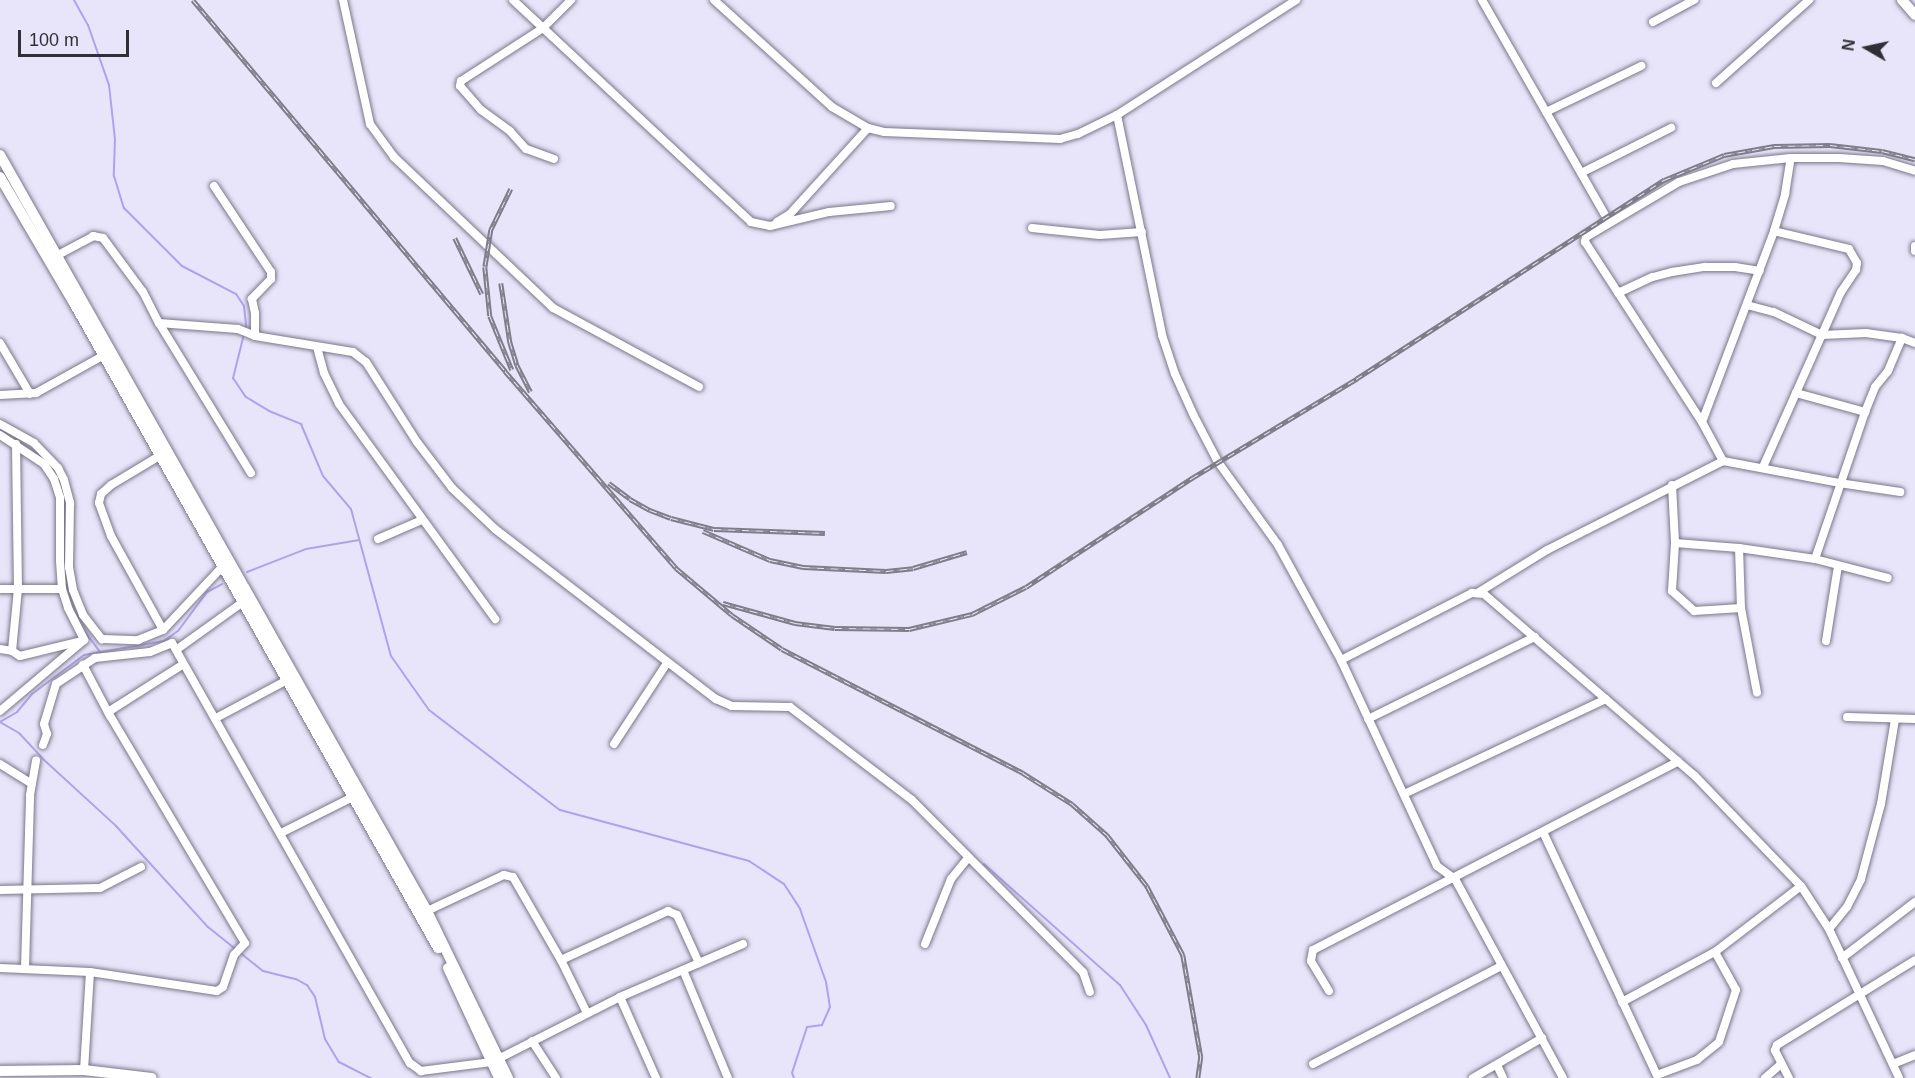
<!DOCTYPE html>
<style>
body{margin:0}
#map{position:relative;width:1915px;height:1078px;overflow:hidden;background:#e8e5fa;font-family:Helvetica,sans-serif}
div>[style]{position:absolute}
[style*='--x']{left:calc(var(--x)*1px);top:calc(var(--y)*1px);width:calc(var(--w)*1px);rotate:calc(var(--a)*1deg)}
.stream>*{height:2px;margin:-1px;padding:0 1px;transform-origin:1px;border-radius:1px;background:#afa2ec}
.roads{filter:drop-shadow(0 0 2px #7a778a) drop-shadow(0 0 2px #7a778a)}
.street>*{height:8px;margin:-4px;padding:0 4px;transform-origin:4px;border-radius:4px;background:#fff}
.secondary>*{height:10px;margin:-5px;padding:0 5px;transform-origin:5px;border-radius:5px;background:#fff}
.rail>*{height:4.5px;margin-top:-2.25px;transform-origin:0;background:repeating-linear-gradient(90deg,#e8e5fa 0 7px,#7f7d8a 0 14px);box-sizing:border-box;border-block:2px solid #7f7d8a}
span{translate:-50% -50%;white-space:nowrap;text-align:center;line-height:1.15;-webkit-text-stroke:6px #e8e5fa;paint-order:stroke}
.north{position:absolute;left:1837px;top:18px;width:60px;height:60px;-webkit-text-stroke:4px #e8e5fa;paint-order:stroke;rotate:279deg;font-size:16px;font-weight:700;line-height:24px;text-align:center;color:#302f36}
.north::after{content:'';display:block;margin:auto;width:21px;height:27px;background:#302f36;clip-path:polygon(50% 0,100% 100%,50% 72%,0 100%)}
.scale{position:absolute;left:18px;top:30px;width:111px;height:27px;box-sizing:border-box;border:3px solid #302f36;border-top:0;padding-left:8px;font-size:18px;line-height:21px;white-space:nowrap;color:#302f36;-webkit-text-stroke:4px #e8e5fa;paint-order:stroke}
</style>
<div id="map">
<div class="stream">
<i style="--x:74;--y:0;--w:29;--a:61"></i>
<i style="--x:88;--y:25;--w:64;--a:70.7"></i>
<i style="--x:109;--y:85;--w:54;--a:83.7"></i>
<i style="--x:115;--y:139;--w:37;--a:92"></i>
<i style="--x:114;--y:176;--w:34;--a:73"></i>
<i style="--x:124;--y:208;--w:82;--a:45"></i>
<i style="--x:182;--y:266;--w:61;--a:27.4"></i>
<i style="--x:236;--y:294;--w:14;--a:56"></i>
<i style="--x:244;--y:306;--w:20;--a:84"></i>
<i style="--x:246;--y:326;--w:54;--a:104"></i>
<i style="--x:233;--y:378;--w:23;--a:56"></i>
<i style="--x:246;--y:397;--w:27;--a:31"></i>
<i style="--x:269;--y:411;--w:35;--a:22"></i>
<i style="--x:301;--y:424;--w:56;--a:67.1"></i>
<i style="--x:323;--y:476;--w:43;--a:49.7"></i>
<i style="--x:351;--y:509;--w:152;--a:74.8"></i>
<i style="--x:391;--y:656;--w:66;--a:54.9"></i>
<i style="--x:429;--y:710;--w:165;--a:37.4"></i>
<i style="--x:560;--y:810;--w:196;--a:15.1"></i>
<i style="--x:749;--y:861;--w:42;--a:33.3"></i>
<i style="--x:784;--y:884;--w:30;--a:57"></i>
<i style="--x:800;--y:909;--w:77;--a:70.4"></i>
<i style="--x:826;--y:982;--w:25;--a:81"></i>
<i style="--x:830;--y:1007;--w:20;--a:114"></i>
<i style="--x:822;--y:1025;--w:15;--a:172"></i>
<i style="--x:807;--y:1027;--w:48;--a:108.1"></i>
<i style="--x:792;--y:1073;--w:5;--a:68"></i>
<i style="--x:0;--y:431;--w:51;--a:32.1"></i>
<i style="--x:47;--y:462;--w:18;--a:56"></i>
<i style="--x:64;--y:542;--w:36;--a:-90"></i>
<i style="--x:247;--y:572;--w:63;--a:-21.3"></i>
<i style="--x:306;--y:549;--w:54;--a:-9.6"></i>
<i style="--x:65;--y:578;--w:27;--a:77"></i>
<i style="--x:82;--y:628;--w:30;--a:53"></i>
<i style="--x:0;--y:722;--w:22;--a:30"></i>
<i style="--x:19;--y:733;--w:35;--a:47"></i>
<i style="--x:43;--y:759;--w:99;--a:42.5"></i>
<i style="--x:116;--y:826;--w:137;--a:47.7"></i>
<i style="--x:208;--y:927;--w:70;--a:38.7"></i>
<i style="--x:263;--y:971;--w:34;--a:14"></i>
<i style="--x:296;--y:979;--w:13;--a:29"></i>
<i style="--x:307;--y:985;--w:14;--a:56"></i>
<i style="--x:315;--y:997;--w:43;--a:76.6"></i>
<i style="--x:325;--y:1039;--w:27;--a:59"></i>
<i style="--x:339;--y:1062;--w:36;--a:27"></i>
<i style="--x:0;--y:722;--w:20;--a:-30"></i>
<i style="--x:17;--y:712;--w:23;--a:-50"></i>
<i style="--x:32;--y:694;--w:65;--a:-36.9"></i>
<i style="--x:84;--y:655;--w:81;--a:-9.9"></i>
<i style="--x:164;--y:641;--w:17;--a:-36"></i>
<i style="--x:178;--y:631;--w:49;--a:-53.4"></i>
<i style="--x:207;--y:592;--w:17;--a:-28"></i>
<i style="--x:984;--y:864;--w:182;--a:41.7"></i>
<i style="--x:1120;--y:985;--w:48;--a:57"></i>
<i style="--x:1146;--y:1025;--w:58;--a:65.6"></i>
</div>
<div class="roads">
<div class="street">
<i style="--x:343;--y:0;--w:127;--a:77.7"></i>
<i style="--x:370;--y:124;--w:41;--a:54"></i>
<i style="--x:394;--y:157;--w:219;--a:43.5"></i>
<i style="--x:553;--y:308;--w:166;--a:28.4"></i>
<i style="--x:513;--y:0;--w:325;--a:43"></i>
<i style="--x:751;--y:222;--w:19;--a:12"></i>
<i style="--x:770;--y:226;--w:61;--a:-13.3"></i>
<i style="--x:829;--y:212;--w:62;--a:-5.5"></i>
<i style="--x:714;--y:0;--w:159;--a:42.2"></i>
<i style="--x:832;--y:107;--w:42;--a:30.3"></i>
<i style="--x:868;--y:128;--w:16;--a:14"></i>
<i style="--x:884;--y:132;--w:176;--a:2.3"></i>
<i style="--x:1060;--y:139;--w:19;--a:-16"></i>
<i style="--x:1078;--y:134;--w:43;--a:-26"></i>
<i style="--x:1117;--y:115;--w:213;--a:-32.7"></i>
<i style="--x:1482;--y:0;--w:256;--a:60.2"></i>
<i style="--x:1653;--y:22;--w:47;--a:-28.2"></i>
<i style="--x:1716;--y:83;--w:125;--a:-41.7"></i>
<i style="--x:1546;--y:112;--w:106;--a:-25.8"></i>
<i style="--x:1117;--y:115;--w:225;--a:78.4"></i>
<i style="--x:1162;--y:335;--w:41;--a:71.6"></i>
<i style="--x:1175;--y:374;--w:46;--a:65.7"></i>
<i style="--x:1194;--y:416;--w:52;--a:62.4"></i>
<i style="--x:1218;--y:462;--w:102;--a:54.1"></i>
<i style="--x:1278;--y:545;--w:131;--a:61.3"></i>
<i style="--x:1341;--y:660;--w:227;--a:65"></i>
<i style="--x:1437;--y:866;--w:22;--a:36"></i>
<i style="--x:1455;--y:879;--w:226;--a:61.5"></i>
<i style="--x:554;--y:159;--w:30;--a:-160"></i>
<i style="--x:526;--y:149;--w:24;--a:-132"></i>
<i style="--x:510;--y:131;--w:36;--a:-144"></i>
<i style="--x:481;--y:110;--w:32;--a:-131"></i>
<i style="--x:460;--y:86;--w:5;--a:-79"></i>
<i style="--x:461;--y:81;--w:98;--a:-32.9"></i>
<i style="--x:543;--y:28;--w:40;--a:-45"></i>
<i style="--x:1581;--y:173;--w:101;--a:-26.6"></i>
<i style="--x:214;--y:186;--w:103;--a:56.5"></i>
<i style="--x:271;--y:272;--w:7;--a:90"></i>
<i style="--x:271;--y:279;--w:28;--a:134"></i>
<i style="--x:252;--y:299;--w:14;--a:78"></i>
<i style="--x:255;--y:313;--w:23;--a:90"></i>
<i style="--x:777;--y:222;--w:15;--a:-32"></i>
<i style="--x:790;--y:214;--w:116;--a:-47.8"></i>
<i style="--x:1032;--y:228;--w:68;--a:5.9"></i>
<i style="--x:1100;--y:235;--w:42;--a:-4.1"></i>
<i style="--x:1915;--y:246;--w:5;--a:90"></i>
<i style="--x:58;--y:255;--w:40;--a:-28"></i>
<i style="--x:93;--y:236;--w:10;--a:11"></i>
<i style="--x:103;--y:238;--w:67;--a:53.5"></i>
<i style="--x:143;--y:292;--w:35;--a:63"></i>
<i style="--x:159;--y:323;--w:176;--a:58.5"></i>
<i style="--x:1618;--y:293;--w:38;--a:-25"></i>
<i style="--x:1653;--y:277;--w:20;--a:-15"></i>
<i style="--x:1672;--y:272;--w:33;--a:-9"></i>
<i style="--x:1705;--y:267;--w:30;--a:0"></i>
<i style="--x:1735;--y:267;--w:25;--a:9"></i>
<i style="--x:1747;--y:305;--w:28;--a:15"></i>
<i style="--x:1774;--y:312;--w:53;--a:25.6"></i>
<i style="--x:1822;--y:335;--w:44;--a:-2.6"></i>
<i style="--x:1866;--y:333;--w:36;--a:8"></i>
<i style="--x:1902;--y:338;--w:14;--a:21"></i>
<i style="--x:159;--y:323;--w:79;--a:4.3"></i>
<i style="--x:238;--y:329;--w:18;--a:22"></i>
<i style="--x:255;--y:336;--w:99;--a:9.3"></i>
<i style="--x:353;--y:352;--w:16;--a:38"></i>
<i style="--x:366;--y:362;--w:95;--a:57.5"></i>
<i style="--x:417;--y:442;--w:58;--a:52.7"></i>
<i style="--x:452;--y:488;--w:59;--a:43.6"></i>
<i style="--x:495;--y:529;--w:279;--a:37.6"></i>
<i style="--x:716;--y:699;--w:17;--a:24"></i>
<i style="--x:732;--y:706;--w:58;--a:1"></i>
<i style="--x:790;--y:707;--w:153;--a:37.3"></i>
<i style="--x:912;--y:800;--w:243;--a:45.2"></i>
<i style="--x:1083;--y:972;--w:21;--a:71"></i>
<i style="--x:0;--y:343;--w:59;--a:59.5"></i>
<i style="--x:317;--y:347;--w:27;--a:75"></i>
<i style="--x:324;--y:373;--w:34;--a:64"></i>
<i style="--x:339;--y:404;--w:266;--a:54"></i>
<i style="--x:1796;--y:393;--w:72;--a:15.4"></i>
<i style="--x:0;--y:395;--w:36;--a:-3"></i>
<i style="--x:36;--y:393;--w:82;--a:-29.1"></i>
<i style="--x:1702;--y:422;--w:204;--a:-69.3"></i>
<i style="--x:1774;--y:231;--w:39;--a:-73"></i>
<i style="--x:1785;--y:194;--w:36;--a:-81"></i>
<i style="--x:0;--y:424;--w:39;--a:29"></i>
<i style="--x:34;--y:443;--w:35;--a:46"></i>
<i style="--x:58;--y:468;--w:13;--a:63"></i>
<i style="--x:64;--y:480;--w:24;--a:75"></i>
<i style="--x:70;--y:503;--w:64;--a:90.9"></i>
<i style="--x:69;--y:567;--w:23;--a:80"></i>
<i style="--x:73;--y:590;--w:27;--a:68"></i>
<i style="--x:83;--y:615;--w:31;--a:52"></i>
<i style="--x:102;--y:639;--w:36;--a:2"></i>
<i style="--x:138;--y:640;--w:27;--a:-22"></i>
<i style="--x:163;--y:630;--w:88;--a:-46.8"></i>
<i style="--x:0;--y:435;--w:53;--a:33.4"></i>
<i style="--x:44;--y:464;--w:18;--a:56"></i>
<i style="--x:54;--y:479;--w:20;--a:72"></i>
<i style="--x:60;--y:498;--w:63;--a:90"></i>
<i style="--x:60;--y:561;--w:28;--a:86"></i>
<i style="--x:62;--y:589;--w:20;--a:72"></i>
<i style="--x:68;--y:608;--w:36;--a:63"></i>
<i style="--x:161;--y:455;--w:58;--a:149"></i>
<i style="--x:111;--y:485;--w:13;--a:138"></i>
<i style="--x:101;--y:494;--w:9;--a:103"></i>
<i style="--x:99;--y:503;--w:35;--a:70"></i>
<i style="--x:111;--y:536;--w:107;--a:61"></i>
<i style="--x:1723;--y:461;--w:44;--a:-118.3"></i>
<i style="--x:1702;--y:422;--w:215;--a:-123"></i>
<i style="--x:1585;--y:242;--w:5;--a:-79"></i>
<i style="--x:1586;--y:237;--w:108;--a:-30.6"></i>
<i style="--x:1679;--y:182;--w:57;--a:-18.4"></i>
<i style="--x:1733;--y:164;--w:58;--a:-5.9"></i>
<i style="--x:1791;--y:158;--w:48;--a:0"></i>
<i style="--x:1839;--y:158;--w:44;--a:3.9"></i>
<i style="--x:1883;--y:161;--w:34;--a:17"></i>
<i style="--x:1763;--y:467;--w:192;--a:-66"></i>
<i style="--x:1841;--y:292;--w:27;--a:-56"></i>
<i style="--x:1856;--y:270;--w:7;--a:-82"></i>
<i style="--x:1857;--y:263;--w:16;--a:-120"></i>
<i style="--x:1849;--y:249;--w:77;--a:-166.5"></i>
<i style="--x:1672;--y:485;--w:58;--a:87"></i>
<i style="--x:1675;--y:543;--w:48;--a:93.6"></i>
<i style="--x:1672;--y:591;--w:30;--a:42"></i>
<i style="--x:1694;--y:611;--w:47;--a:-3.7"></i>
<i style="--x:378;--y:539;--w:48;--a:-23.4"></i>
<i style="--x:1675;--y:543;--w:64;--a:4.5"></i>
<i style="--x:1739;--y:548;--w:77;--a:8.2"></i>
<i style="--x:1815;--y:559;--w:75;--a:14.6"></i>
<i style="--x:1739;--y:548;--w:60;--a:88.1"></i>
<i style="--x:1741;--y:608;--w:86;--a:79.3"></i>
<i style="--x:1815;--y:559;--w:155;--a:-71.2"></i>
<i style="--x:1865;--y:412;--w:27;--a:-68"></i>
<i style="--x:1875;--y:387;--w:21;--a:-51"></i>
<i style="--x:1888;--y:371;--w:36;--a:-67"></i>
<i style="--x:0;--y:589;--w:62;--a:0"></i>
<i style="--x:1479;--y:592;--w:80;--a:-31.7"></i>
<i style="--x:1547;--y:550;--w:197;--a:-26.8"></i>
<i style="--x:1723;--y:461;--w:118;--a:10.7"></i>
<i style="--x:1839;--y:483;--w:62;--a:8.4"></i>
<i style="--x:1826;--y:641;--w:76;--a:-80.9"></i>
<i style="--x:0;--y:649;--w:12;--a:9"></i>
<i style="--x:12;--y:651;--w:9;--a:32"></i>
<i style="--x:20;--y:656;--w:64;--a:-13.6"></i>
<i style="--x:176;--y:650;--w:82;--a:-35.6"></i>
<i style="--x:12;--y:651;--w:62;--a:-84.5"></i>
<i style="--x:18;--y:589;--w:145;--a:-90.8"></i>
<i style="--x:1341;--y:660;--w:147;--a:-27.1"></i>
<i style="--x:1472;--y:593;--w:12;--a:5"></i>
<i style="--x:1484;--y:594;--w:279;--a:40.8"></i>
<i style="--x:1695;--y:776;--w:153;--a:46.1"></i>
<i style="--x:1801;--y:886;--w:51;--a:56.9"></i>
<i style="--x:1829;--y:929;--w:165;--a:64.8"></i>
<i style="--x:0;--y:711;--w:110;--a:-40.2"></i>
<i style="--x:108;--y:712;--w:88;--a:-32.4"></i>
<i style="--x:1847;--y:717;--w:68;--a:1.7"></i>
<i style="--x:216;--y:718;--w:85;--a:-28.1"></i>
<i style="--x:1368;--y:719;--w:186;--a:-26.2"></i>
<i style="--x:614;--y:744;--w:97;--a:-56.8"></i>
<i style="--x:43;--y:745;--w:12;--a:-70"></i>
<i style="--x:47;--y:734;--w:10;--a:-107"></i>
<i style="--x:44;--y:724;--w:42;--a:-73.3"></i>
<i style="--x:56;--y:684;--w:47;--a:-33.7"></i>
<i style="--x:95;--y:658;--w:55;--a:-6.2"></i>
<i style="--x:150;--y:652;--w:24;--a:-22"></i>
<i style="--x:172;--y:643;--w:483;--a:60.5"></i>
<i style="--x:410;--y:1063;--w:14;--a:36"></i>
<i style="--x:421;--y:1071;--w:71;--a:-7.3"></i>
<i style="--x:0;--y:764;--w:36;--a:32"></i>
<i style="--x:1404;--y:794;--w:223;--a:-25.2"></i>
<i style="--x:1543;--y:832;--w:268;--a:64.9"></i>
<i style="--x:1657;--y:1075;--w:43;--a:-20.6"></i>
<i style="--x:1697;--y:1060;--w:28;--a:-39"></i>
<i style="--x:1719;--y:1042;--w:55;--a:-71.9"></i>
<i style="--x:1736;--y:990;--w:43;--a:-118.9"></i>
<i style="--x:281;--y:833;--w:80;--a:-26.6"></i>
<i style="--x:0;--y:890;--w:100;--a:-1.1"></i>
<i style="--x:100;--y:888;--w:46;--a:-27.1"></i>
<i style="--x:427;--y:911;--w:85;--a:-25.1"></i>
<i style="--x:504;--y:875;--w:9;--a:13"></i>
<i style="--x:513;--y:877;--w:96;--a:60"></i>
<i style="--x:561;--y:960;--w:59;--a:63.9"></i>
<i style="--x:1829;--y:929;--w:28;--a:-51"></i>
<i style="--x:1847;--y:907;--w:31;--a:-63"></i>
<i style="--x:1861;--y:879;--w:78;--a:-75.1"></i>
<i style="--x:1881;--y:804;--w:86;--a:-80.6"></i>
<i style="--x:925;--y:944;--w:70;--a:-68.2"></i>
<i style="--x:951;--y:879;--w:27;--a:-51"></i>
<i style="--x:1842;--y:958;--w:92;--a:-37.5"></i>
<i style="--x:561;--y:960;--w:118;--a:-24.6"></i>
<i style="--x:668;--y:911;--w:10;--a:24"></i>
<i style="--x:677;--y:915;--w:53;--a:65.4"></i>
<i style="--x:0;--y:968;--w:90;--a:2.5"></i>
<i style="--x:90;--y:972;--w:128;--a:8.5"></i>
<i style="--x:217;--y:991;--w:7;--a:-34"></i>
<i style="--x:223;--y:987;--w:34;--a:-71"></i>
<i style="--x:234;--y:955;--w:16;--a:-47"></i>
<i style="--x:245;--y:943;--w:264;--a:-120.7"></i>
<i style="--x:110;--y:716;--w:58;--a:-117.9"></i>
<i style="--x:25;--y:968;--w:173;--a:-88.3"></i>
<i style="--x:30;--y:795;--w:35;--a:-80"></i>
<i style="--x:683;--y:970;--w:117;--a:67.4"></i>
<i style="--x:1329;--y:991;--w:35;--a:-121"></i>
<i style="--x:1311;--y:961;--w:11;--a:-80"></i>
<i style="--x:1313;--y:950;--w:411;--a:-27.3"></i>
<i style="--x:620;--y:997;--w:89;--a:66"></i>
<i style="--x:1622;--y:1002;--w:106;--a:-28.3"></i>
<i style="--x:1715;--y:952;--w:108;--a:-37.5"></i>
<i style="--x:532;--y:1041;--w:44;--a:57"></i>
<i style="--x:498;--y:1059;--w:137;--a:-26.9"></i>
<i style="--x:620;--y:997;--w:134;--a:-23.3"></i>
<i style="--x:1313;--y:1064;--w:212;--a:-27.5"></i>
<i style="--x:1893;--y:1064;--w:24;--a:-22"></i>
<i style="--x:1497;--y:1065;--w:14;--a:65"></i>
<i style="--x:84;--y:1070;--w:98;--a:-86.5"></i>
<i style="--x:1473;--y:1078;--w:80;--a:-30.1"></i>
<i style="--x:1765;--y:1078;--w:21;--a:-41"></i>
<i style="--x:1789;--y:1078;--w:31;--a:-117"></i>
<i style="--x:1775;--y:1050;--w:5;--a:-68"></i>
<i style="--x:1777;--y:1045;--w:162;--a:-31.6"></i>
</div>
<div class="secondary">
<i style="--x:1902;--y:0;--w:20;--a:49"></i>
<i style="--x:0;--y:155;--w:868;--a:60.54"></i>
<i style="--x:427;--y:911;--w:186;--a:64.1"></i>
<i style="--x:0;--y:177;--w:146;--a:59.6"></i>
<i style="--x:74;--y:303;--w:741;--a:60.56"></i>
<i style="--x:448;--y:968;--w:121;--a:65.1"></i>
<i style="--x:0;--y:1071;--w:84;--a:-0.7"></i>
<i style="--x:84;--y:1070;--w:68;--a:6.7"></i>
</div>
</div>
<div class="rail">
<i style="--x:193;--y:0;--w:485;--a:49.9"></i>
<i style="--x:505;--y:371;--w:261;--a:49"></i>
<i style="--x:676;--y:568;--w:73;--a:40"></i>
<i style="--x:732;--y:615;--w:60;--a:34.2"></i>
<i style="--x:782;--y:649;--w:271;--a:27.2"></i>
<i style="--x:1023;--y:773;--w:58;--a:32.3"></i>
<i style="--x:1072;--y:804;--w:47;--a:41.5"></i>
<i style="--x:1107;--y:835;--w:65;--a:51.9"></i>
<i style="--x:1147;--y:886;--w:78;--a:62.4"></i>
<i style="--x:1183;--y:955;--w:104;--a:80"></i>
<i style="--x:1201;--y:1057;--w:21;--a:98"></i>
<i style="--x:511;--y:189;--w:46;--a:116"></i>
<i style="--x:491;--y:230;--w:37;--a:99"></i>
<i style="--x:485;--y:267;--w:49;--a:84.2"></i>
<i style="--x:490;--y:316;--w:58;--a:67.8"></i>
<i style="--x:455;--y:238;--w:62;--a:64.3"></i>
<i style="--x:501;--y:283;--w:60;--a:81.3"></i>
<i style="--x:510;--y:342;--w:24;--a:73"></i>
<i style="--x:517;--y:365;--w:30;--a:63"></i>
<i style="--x:609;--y:483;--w:26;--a:37"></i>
<i style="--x:630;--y:499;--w:23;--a:29"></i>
<i style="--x:650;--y:510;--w:22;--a:21"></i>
<i style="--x:671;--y:518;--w:44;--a:14.3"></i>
<i style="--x:714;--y:529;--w:111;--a:2.1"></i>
<i style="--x:703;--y:531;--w:73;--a:23.4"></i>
<i style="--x:770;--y:560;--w:34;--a:12"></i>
<i style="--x:803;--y:567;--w:83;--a:2.8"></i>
<i style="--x:886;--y:571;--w:27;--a:-6"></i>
<i style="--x:913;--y:568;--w:56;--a:-16.5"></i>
<i style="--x:723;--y:603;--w:75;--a:15.5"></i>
<i style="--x:795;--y:623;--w:40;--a:7.1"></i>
<i style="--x:835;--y:628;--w:74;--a:0.8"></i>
<i style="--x:909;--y:629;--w:65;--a:-13.4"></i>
<i style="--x:972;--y:614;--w:60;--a:-26.6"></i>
<i style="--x:1026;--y:587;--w:199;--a:-33.3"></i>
<i style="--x:1192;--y:478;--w:192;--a:-31.1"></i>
<i style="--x:1356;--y:379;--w:367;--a:-32.9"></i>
<i style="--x:1664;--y:180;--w:65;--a:-22.6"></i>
<i style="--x:1724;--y:155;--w:51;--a:-10.2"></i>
<i style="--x:1774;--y:146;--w:56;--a:-1"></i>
<i style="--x:1830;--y:145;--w:52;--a:6.6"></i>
<i style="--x:1882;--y:151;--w:34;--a:14"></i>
</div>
<div class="north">N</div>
<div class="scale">100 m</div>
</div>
